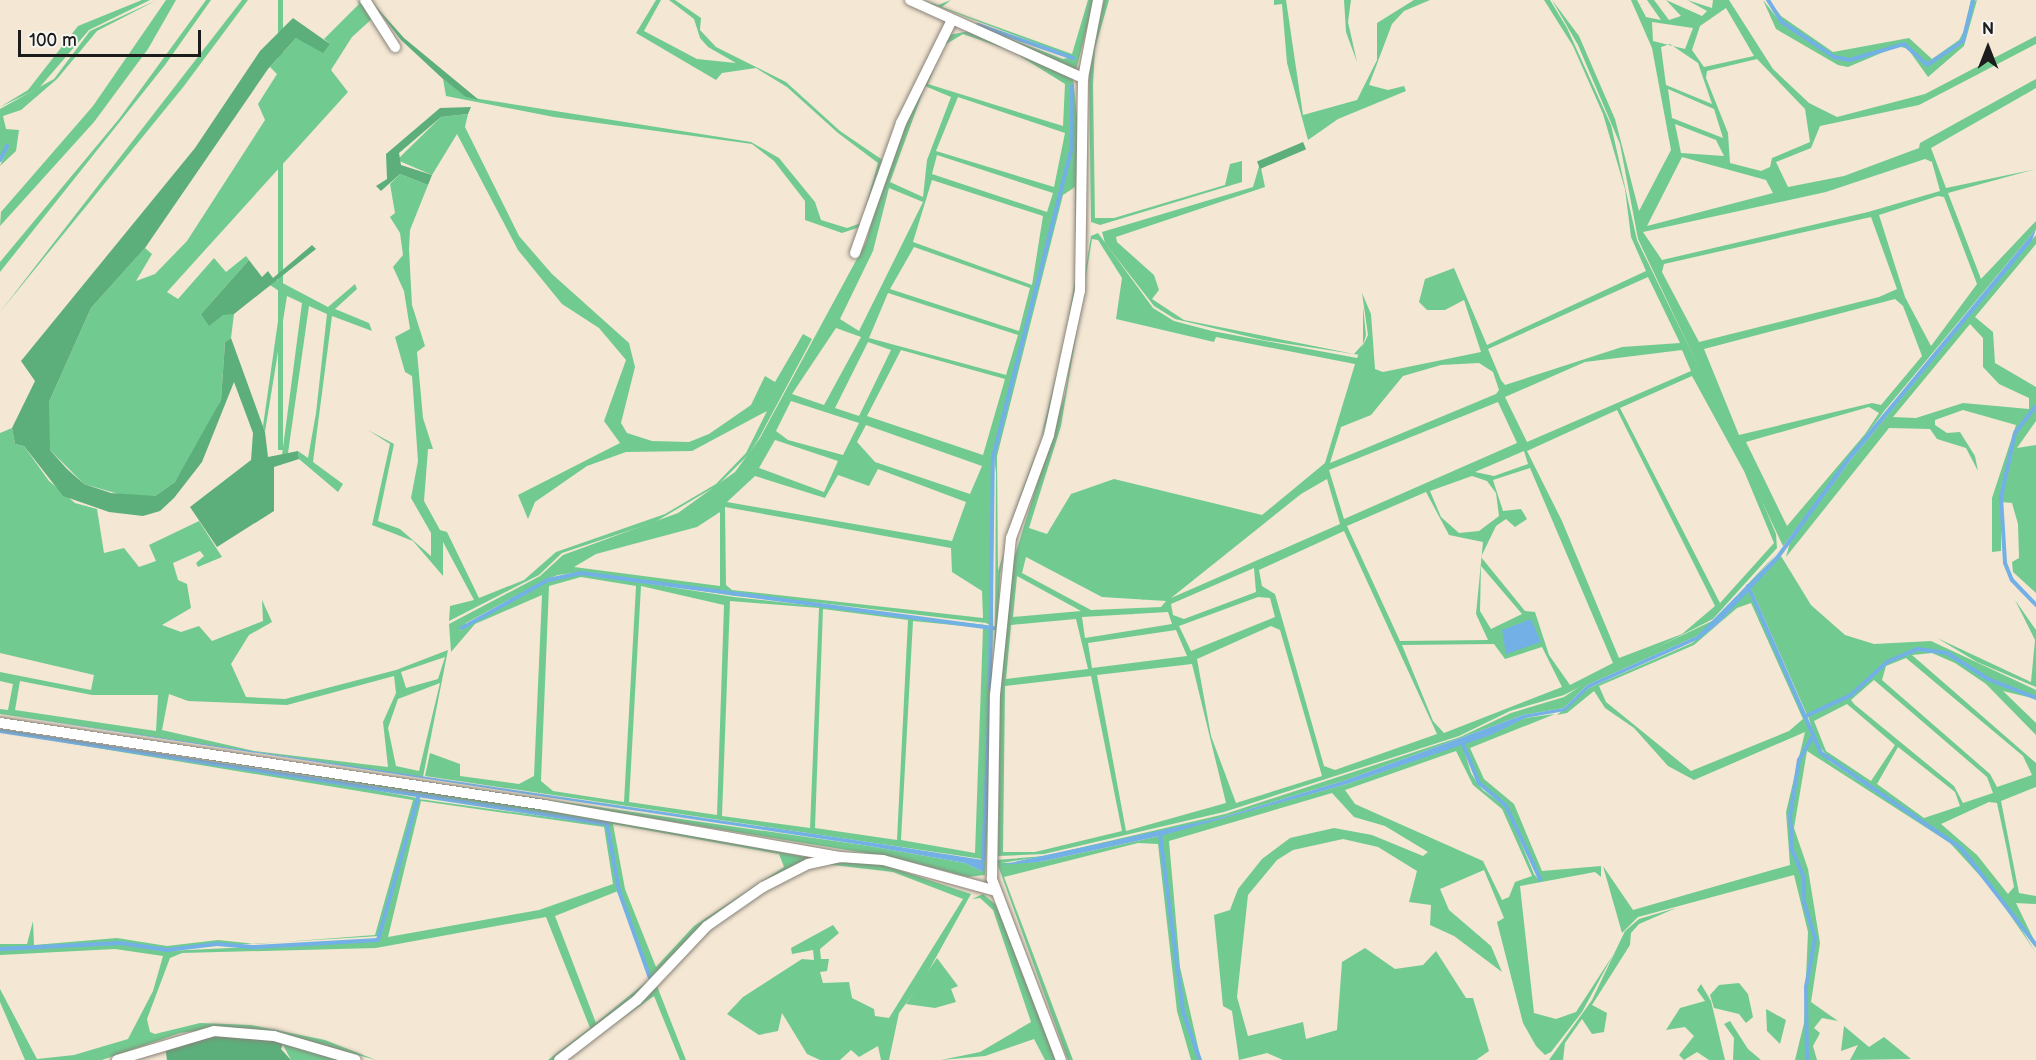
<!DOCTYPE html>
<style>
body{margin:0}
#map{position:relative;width:2036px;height:1060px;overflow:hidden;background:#f4e7d4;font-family:"Balsamiq Sans",sans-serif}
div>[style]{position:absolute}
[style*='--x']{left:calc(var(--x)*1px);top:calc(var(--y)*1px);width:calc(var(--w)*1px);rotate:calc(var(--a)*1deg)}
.green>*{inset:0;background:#71cb91;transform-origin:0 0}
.forest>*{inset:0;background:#5caf7b;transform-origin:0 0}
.water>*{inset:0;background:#73b0e5}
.stream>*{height:4px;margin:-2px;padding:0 2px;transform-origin:2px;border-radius:2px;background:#73b0e5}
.roads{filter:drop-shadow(0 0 2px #888278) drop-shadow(0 0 2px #888278)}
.street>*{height:10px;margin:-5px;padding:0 5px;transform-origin:5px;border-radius:5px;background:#fff}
span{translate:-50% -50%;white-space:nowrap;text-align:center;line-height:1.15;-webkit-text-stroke:4.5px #f6f6f2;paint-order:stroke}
.north{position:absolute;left:1958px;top:18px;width:60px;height:60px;-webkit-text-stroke:4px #f6f6f2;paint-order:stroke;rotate:0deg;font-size:16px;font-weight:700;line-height:24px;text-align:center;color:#1c1c1c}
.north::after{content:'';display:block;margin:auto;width:21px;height:27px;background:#1c1c1c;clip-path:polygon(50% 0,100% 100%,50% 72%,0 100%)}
.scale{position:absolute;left:18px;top:30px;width:183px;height:27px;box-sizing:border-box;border:3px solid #1c1c1c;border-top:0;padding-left:8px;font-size:18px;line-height:21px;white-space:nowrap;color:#1c1c1c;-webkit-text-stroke:4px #f6f6f2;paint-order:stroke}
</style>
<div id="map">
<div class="green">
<i style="clip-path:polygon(142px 0,150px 0,89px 30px,39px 88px,0 107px,28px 90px,78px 26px)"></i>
<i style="clip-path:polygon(157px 0,97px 31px,57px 79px,21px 110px,3px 116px,6px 129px,19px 130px,16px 151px,0 166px,9px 144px,0 158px,0 109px,54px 79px,90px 31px)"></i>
<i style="clip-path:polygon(166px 0,176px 0,148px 49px,94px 122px,0 226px,1px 212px,93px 106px)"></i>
<i style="clip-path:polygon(206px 0,211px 0,165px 65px,0 272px,0 262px,119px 119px)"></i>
<i style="clip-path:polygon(242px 0,248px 0,184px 86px,0 312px)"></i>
<i style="left:278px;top:0;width:5px;height:450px"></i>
<i style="clip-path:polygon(357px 0,374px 17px,352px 37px,331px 70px,348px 92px,167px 292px,178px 299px,214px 258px,226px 272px,246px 256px,249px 260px,201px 314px,234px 314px,231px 338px,225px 342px,221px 400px,193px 454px,175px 482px,155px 496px,129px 497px,84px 484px,50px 450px,46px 432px,49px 402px,91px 308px,145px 248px,152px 254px,136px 281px,155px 274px,187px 241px,265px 120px,258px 104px,277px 74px,270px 67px,296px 38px,330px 44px,324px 39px,359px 4px)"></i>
<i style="clip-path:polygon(656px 0,661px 0,644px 31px,697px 59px,736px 63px,708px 47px,700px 38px,694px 19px,669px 0,675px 0,701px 18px,700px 30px,716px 47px,786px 82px,840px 131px,884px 161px,860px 227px,842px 233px,805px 220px,805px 201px,774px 161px,752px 144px,554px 117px,446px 96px,443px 79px,467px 97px,751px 142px,779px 158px,815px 202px,821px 220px,847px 228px,861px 223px,878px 163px,838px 133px,787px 87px,756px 68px,722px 73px,716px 80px,636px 33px)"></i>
<i style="clip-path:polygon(921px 0,938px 5px,951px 0,942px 7px,1072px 54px,1088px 0,1094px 0,1076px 70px,940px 12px,1063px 59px,1073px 57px)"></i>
<i style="clip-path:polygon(1104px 0,1109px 0,1095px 48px,1093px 85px,1095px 218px,1114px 218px,1225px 185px,1230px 164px,1242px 161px,1242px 182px,1100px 225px,1091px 222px,1089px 69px)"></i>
<i style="clip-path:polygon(1274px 0,1286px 0,1303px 115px,1357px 100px,1377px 60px,1377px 23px,1414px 0,1430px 0,1404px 11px,1392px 24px,1369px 85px,1388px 90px,1404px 86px,1406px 91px,1338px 119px,1308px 140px,1287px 63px,1282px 4px,1274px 5px)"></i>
<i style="clip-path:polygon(1344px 0,1351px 0,1348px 22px,1357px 62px,1346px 32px)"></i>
<i style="clip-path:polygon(evenodd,1544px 0,1550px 0,1567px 28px,1611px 125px,1637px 240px,1748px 468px,1776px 534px,1777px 548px,1713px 619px,1564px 695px,1510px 711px,1459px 736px,1224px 812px,1044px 854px,998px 856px,1000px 684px,1011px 568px,1065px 394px,1091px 236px,1098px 233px,1153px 308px,1174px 321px,1212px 331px,1357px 358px,1368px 335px,1362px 293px,1371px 314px,1375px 369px,1383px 372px,1481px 352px,1464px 300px,1445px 310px,1427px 310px,1419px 302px,1425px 279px,1454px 268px,1487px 345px,1646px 271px,1631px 237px,1625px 189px,1603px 114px,1573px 46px,1544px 0,1092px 239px,1098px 240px,1122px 278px,1116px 319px,1214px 342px,1216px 337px,1355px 364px,1325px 463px,1262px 515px,1114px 479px,1071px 494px,1047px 534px,1029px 528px,1061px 426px,1092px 239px,1544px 0,1648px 277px,1680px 343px,1622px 347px,1505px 385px,1501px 380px,1488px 349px,1648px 277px,1544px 0,1682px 350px,1691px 371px,1527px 442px,1505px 397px,1585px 362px,1682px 350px,1544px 0,1479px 363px,1493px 372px,1499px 390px,1496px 394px,1330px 463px,1341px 427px,1371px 415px,1403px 376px,1441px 365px,1479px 363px,1544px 0,1692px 376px,1744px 471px,1774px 543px,1720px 603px,1620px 408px,1692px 376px,1544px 0,1498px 402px,1517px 443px,1344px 519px,1329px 470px,1498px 402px,1544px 0,1617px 410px,1715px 606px,1682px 634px,1619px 658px,1562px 521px,1527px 451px,1617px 410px,1544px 0,1524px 451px,1528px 464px,1494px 476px,1475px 472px,1524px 451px,1544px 0,1530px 468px,1613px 663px,1570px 685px,1549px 655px,1535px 612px,1525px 611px,1481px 557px,1496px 526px,1506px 519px,1515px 527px,1527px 519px,1521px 509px,1503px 511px,1493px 480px,1530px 468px,1544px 0,1472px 476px,1487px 481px,1496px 493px,1499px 516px,1479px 531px,1459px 533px,1441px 517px,1430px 491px,1472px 476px,1544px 0,1327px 479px,1340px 524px,1171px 598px,1301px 494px,1327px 479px,1544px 0,1426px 492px,1449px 535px,1483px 542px,1476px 614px,1488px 640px,1400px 641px,1347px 526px,1426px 492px,1544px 0,1344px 531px,1437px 734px,1335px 770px,1324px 766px,1275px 594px,1262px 586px,1259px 570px,1344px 531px,1544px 0,1026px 557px,1102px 597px,1166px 601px,1161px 607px,1091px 610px,1022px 573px,1026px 557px,1544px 0,1481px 566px,1522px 614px,1491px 629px,1480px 611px,1481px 566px,1544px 0,1254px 568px,1256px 592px,1184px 619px,1173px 615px,1171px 604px,1254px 568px,1544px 0,1017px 576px,1081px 611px,1013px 617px,1017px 576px,1544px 0,1258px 597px,1270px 598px,1275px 617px,1191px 651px,1179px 626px,1258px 597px,1544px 0,1168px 612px,1172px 624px,1085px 638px,1082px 617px,1168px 612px,1544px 0,1076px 619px,1088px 669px,1006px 679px,1011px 625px,1076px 619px,1544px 0,1271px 626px,1280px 630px,1322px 776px,1236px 803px,1211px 736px,1197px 659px,1271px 626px,1544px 0,1176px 630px,1187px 656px,1092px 668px,1088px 643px,1176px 630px,1544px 0,1494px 644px,1505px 659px,1542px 647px,1562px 687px,1444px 733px,1433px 721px,1402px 645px,1494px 644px,1544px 0,1192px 664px,1226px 803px,1126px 831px,1097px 675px,1192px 664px,1544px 0,1091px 676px,1122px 831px,1035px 852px,1003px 852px,1005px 686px,1091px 676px)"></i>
<i style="clip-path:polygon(evenodd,1552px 0,1579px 36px,1615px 119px,1639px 211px,1671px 150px,1652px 48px,1631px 0,1637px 0,1646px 17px,1661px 20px,1647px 0,1654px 0,1669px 20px,1681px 16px,1666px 0,1702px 16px,1707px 11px,1687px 0,1712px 8px,1713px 0,1729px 0,1773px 69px,1809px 103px,1837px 117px,1925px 94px,2036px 36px,2036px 44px,1919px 105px,1820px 126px,1811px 148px,1776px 162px,1788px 187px,1844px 176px,1919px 148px,1920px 143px,2036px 79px,2036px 88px,1931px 148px,1946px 188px,2036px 169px,1948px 193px,1981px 279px,2036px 221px,2036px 229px,1885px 410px,1783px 546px,1638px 239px,1620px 144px,1578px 45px,1552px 0,1726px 8px,1754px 56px,1704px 67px,1692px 50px,1700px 26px,1726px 8px,1552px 0,1652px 22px,1693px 28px,1685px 49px,1653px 41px,1652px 22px,1552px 0,1670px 44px,1698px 63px,1712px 104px,1666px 85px,1661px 47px,1670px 44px,1552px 0,1757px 59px,1805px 109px,1810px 142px,1772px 158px,1770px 167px,1761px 171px,1730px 163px,1728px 133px,1706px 78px,1707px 71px,1757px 59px,1552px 0,1668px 89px,1714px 109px,1723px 138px,1672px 118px,1668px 89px,1552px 0,1675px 124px,1716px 140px,1724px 156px,1681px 153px,1675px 124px,1552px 0,1682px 157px,1766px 180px,1773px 193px,1647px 226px,1682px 157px,1552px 0,1925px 159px,1932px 162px,1940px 191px,1868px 212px,1662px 260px,1643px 232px,1826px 192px,1925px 159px,1552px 0,1938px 196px,1944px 197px,1977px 284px,1931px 346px,1905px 297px,1879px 215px,1938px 196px,1552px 0,1871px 217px,1897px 289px,1879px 297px,1699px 342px,1662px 272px,1664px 264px,1871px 217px,1552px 0,1895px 299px,1903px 306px,1922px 356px,1881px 405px,1872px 403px,1739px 435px,1704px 349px,1895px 299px,1552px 0,1869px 407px,1879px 413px,1865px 434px,1787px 526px,1746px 442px,1869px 407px)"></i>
<i style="clip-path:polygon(1763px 0,1781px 23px,1834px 58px,1850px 60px,1891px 45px,1903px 45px,1926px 66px,1964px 42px,1974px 1px,1977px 0,1964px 46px,1928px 77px,1908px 49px,1898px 46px,1848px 67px,1838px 65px,1776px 29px)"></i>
<i style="clip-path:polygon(1769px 0,1781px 16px,1833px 52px,1909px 38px,1932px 59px,1959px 40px,1965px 29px,1971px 0,1972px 0,1963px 41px,1927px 63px,1904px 43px,1850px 59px,1834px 56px,1782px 21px)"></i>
<i style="clip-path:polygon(evenodd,969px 31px,1073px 77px,1078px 127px,1076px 289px,1055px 398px,1007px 534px,1000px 575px,985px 875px,968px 877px,896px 858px,625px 814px,0 721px,869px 846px,965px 863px,983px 872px,995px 628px,996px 473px,994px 457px,1073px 146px,1072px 85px,1071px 146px,992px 457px,993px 627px,986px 623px,821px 603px,735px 596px,581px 572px,558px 575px,547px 579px,466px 623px,460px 631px,548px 581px,581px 573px,734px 597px,985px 625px,993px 629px,982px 859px,425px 776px,430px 753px,460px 764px,460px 776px,519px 784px,534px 776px,542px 595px,475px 624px,451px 652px,449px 624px,540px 576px,563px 555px,678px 513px,735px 472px,760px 438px,866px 242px,890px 158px,937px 49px,949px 35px,969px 31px,963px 34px,1012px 51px,1065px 84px,1063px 126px,928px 84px,943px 46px,963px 34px,969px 31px,925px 86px,951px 97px,927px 160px,923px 197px,890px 182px,925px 86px,969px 31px,958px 97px,1065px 133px,1054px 187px,936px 151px,958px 97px,969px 31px,937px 155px,1053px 193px,1047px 212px,932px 174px,937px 155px,969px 31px,932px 180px,1043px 216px,1032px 285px,913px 242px,932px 180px,969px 31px,1075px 187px,1076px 274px,1065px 340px,1041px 437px,998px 571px,997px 456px,1063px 195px,1075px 187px,969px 31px,889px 188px,923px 202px,859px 331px,840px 319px,873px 251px,889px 188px,969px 31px,914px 247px,1030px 288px,1019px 331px,890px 289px,914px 247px,969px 31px,888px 293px,1018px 335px,1006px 375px,869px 338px,888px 293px,969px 31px,836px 328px,861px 337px,824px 405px,792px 394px,836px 328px,969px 31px,868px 342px,891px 350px,859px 416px,835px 408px,868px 342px,969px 31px,901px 350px,1005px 379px,983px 455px,867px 416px,901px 350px,969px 31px,791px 401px,859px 423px,843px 455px,788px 440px,776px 431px,791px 401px,969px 31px,866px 425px,982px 466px,970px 494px,875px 462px,857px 442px,866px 425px,969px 31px,775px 440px,838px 461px,824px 492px,759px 468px,775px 440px,969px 31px,878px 469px,966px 502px,952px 541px,727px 502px,755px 476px,825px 498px,838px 475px,869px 486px,878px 469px,969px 31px,725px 507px,951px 548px,952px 572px,982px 591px,983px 618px,732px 590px,726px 585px,725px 507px,969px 31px,720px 512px,720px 586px,574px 567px,596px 554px,697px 527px,720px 512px,969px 31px,581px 577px,636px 586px,624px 802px,553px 791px,541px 781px,549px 586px,581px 577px,969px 31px,641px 586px,724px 605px,717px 815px,629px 802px,641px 586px,969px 31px,730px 601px,819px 608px,810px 828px,722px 816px,730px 601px,969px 31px,823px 609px,908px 620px,897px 840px,815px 828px,823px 609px,969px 31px,913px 621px,983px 628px,975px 853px,901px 840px,913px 621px)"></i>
<i style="clip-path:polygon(468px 114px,465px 127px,519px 236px,552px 274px,629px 343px,635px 367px,621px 423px,627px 433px,652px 441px,689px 442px,709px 434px,751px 405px,765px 376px,775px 382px,803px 334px,812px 339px,759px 438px,748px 455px,718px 485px,655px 522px,562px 553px,539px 575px,449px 621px,450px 606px,474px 600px,443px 542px,443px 576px,413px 541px,372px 525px,390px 444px,368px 430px,394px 444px,378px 521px,400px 529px,431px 556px,431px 533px,411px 498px,418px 461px,412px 376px,405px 372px,395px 337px,410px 329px,404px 291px,393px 267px,403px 255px,400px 233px,390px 217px,395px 213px,390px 184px,400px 174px,428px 185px,410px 230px,409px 249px,412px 305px,425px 346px,417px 352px,423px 418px,433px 449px,428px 449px,424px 501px,440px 530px,447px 532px,479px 598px,524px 580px,556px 552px,665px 514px,716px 484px,746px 453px,767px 411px,692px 451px,626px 452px,587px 466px,535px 502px,528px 519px,518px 495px,620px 443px,604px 421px,626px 360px,599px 328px,562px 304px,518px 250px,457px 134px,432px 175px,397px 160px,441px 117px)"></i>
<i style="clip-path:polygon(1260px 163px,1265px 187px,1116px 237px,1117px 242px,1154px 275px,1159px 290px,1152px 299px,1184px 320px,1354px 354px,1363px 344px,1363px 307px,1366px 335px,1360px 355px,1263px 340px,1175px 319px,1154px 306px,1105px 243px,1102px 232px,1253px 187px)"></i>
<i style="clip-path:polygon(evenodd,2036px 235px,2036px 244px,1975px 317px,1993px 332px,1995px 363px,2036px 387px,2036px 404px,2015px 433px,2001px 488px,2001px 551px,1992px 552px,1992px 498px,2016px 425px,1963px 410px,1935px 420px,1935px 425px,1947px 433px,1960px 432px,1975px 456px,1978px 471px,1966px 448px,1937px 439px,1930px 429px,1889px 428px,1786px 557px,1790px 542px,1849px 462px,2036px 235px,1970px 324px,1983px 338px,1983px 367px,1999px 384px,2029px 398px,2029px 409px,1963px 403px,1916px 418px,1893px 417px,1970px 324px)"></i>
<i style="clip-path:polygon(273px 278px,328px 307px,355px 284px,357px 289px,335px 309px,369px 323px,372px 331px,332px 316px,313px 462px,343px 484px,338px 492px,299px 459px,298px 451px,308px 458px,316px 413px,327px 314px,309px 306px,288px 453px,282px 455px,302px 303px,287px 296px,265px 432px,263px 426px,282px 293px,267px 283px)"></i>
<i style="clip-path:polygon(2036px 408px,2036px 421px,2017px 448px,2036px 445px,2036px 593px,2013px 572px,2012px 562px,2019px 558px,2018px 524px,2012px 503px,2002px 502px,2001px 497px,2016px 433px)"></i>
<i style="clip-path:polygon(evenodd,12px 428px,15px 444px,24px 446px,49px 481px,75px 503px,97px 509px,104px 553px,124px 548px,139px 567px,156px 561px,149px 545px,199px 521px,222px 557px,198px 567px,196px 563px,204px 556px,200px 551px,173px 563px,178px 580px,187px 584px,191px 608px,162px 625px,181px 632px,199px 626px,212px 641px,263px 621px,262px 600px,272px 622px,249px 635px,231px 664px,246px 697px,285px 699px,396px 670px,448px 650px,423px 777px,0 714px,0 709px,8px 710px,13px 684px,0 681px,0 672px,91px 690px,94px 675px,0 653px,0 433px,12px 428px,445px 657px,438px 679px,406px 688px,401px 672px,445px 657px,12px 428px,394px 676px,396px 693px,383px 722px,388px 767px,254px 751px,162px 730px,169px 694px,188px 701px,287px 705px,394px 676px,12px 428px,20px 681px,92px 695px,158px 695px,156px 731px,15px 710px,20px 681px,12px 428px,440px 683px,419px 771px,396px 766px,388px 728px,398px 699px,440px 683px)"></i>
<i style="clip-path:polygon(1779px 551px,1717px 621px,1697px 636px,1587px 685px,1564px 708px,1523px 715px,1346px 780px,1223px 817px,1078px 851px,1001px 863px,1039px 862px,1160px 836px,1161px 839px,1182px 1012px,1199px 1060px,1191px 1060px,1177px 1011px,1158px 844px,1138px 843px,1004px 877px,1073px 1060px,1068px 1060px,996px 860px,1045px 856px,1225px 814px,1460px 737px,1511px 713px,1564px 697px,1593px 678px,1714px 620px)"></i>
<i style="clip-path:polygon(1781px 556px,1811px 605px,1845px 635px,1874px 644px,1931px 641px,2036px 690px,2036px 698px,1988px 678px,1947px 652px,1918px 648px,1886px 661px,1851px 694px,1807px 715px,1750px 586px)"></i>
<i style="clip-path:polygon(evenodd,1749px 589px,1812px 736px,1798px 760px,1789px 816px,1791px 850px,1803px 879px,1803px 902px,1814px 938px,1806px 987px,1806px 1060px,1795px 1060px,1804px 1023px,1808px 932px,1794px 875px,1638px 917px,1622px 933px,1603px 866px,1633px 910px,1790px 865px,1786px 812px,1805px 732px,1694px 780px,1668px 766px,1634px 728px,1605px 708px,1594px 691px,1567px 713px,1557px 715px,1589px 688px,1692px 643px,1720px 622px,1749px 589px,1751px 603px,1803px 719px,1789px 731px,1691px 771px,1606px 702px,1599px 686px,1694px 645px,1737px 608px,1751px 603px)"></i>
<i style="clip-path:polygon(2015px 600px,2036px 630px,2036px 687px,1977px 662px,1937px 638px,2031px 682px,2035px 640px)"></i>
<i style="clip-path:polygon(evenodd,1919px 650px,1946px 654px,1987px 680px,2036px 699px,2003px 691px,2036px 723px,2036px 735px,1986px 684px,1955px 663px,1932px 653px,1912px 655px,2036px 763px,2036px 787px,2001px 801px,2019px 893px,2036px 896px,2036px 904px,2016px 903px,2036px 944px,1961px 847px,1830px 759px,1817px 744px,1808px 716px,1852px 696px,1887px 662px,1919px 650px,1906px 658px,2023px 756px,2032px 775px,1997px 787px,1990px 774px,1882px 680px,1886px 666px,1906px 658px,1919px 650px,1874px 680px,1987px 777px,1993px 793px,1963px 803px,1954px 786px,1854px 704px,1851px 700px,1874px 680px,1919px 650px,1847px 704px,1895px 745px,1871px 781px,1826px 751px,1814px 721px,1847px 704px,1919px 650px,1898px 747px,1955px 792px,1960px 806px,1924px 818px,1877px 784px,1898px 747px,1919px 650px,1989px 802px,1997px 803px,2007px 850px,2014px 887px,2008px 894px,1977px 855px,1941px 824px,1989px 802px)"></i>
<i style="clip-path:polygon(evenodd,1555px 714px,1470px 748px,1484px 779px,1514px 804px,1542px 871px,1601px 866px,1601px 877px,1595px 872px,1520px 886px,1534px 1013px,1556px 1019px,1576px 1012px,1613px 955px,1582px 1012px,1551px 1052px,1545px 1055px,1536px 1046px,1523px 1023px,1497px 922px,1504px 918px,1484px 870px,1440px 889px,1449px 910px,1491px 946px,1502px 972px,1454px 936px,1430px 925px,1431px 905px,1409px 902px,1417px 871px,1378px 847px,1343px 839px,1293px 850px,1277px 860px,1248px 895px,1237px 997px,1248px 1036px,1303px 1022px,1306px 1039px,1337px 1030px,1342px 962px,1365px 948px,1395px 969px,1423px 965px,1436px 951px,1466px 998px,1473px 998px,1489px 1051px,1476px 1060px,1283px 1060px,1267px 1053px,1239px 1060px,1232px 1011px,1223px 1006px,1214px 915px,1230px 910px,1238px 889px,1262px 859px,1290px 838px,1334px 828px,1372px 835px,1423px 856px,1428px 852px,1385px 826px,1354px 817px,1332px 793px,1169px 841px,1180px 967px,1201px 1060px,1184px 1011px,1161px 835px,1347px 784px,1462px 744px,1471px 773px,1478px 784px,1483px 790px,1506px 807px,1534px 874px,1539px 880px,1507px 806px,1479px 783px,1463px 744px,1525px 718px,1555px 714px,1456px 751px,1473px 785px,1502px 809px,1532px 876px,1515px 882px,1509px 897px,1502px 900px,1483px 861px,1355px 804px,1345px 790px,1456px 751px)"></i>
<i style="clip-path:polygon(evenodd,0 727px,586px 815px,811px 858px,701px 927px,645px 990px,555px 1060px,548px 1060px,590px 1028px,546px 917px,376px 948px,182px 953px,170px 958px,147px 1019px,150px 1032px,155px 1034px,200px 1023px,251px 1025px,325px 1040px,376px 1060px,273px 1032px,225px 1027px,180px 1033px,102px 1060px,25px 1060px,0 1002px,0 989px,37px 1059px,74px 1055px,128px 1039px,153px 991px,163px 956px,115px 949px,0 955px,0 950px,120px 944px,167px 951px,378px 941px,419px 799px,606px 825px,618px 891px,555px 916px,596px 1023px,651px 978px,620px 890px,608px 823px,0 727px,421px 801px,604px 827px,613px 884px,539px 910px,388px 937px,421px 801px,0 727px,613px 824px,779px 854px,784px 867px,694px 926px,656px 967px,625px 889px,613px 824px)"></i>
<i style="clip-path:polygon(0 732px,347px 785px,417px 798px,380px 936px,167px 949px,120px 942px,0 948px,0 944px,27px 944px,33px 921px,34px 945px,117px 938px,167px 946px,218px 940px,256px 944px,375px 935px,413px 800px)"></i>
<i style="clip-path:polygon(1813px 738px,1829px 761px,1960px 848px,2002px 898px,2036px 953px,1993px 890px,1950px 843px,1807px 751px,1794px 828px,1808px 869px,1820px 943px,1811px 1002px,1838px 1021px,1822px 1018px,1814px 1028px,1820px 1033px,1813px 1046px,1817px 1060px,1808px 1060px,1807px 987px,1816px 938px,1805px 902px,1805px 878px,1793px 850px,1791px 816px,1800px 760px)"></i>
<i style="clip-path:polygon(842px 861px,877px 863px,971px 894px,924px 979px,899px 1013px,889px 1060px,881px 1060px,878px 1046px,859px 1057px,851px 1050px,840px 1060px,820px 1060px,807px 1054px,782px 1013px,778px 1031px,759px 1035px,727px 1014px,743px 997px,802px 959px,814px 960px,813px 950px,792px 954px,791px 948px,833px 925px,839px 933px,820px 949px,821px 959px,829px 959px,827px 971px,820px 972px,823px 983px,849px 982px,852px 998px,874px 1009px,875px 1016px,889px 1018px,963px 899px,893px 872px,824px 864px)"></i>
<i style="clip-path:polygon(983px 894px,995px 904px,1011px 938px,1056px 1060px,1045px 1060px,1034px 1039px,985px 1056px,941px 1060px,980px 1052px,1031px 1022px,993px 910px,980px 898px,972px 899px)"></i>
<i style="clip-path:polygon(1676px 908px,1639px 924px,1631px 933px,1630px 945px,1592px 1005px,1607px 1013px,1604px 1032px,1592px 1034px,1582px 1019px,1565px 1043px,1563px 1060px,1549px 1060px,1592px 1000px,1625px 931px,1639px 919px)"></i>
<i style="clip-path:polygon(937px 958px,958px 986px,951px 989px,956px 1002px,935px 1008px,906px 1004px)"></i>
<i style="clip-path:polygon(1739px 983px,1748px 994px,1753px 1017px,1746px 1023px,1739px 1014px,1714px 1008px,1710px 995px,1719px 985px)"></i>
<i style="clip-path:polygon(1701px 984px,1711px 1001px,1725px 1060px,1709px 1060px,1697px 1052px,1684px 1060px,1679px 1055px,1694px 1036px,1685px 1027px,1666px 1030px,1680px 1008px,1705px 1001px,1697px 990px)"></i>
<i style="clip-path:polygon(657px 986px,686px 1060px,680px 1060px,654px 996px,610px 1027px)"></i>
<i style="clip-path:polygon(1766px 1009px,1786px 1020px,1780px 1044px,1767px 1031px)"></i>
<i style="clip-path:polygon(1730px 1021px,1748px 1049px,1761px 1060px,1733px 1060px,1734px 1038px,1724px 1024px)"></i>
<i style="clip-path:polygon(1844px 1026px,1869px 1047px,1884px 1037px,1911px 1059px,1850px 1060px,1858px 1045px,1841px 1051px)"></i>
<i style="clip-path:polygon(282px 1043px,342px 1060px,291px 1060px)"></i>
</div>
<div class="forest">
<i style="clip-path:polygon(370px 0,404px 38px,479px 100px,466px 97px,443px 79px,401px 40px)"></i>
<i style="clip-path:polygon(293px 18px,330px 44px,323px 53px,296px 38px,268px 69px,145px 248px,91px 308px,49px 402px,50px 450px,67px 469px,84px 484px,111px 493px,155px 496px,175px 482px,221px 400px,225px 342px,231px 338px,265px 432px,268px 457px,298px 451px,299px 459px,274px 467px,274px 511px,217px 547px,190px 507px,251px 460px,253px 433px,234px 382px,202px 462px,174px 498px,160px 511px,143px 516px,109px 512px,63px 496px,24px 446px,15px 444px,12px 428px,35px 381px,21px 361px,195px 148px,260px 51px)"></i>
<i style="clip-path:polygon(471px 107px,468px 114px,441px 117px,399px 153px,401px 165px,432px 175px,428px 185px,400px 174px,381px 191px,376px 186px,387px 179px,386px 154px,440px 108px)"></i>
<i style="left:1303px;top:142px;width:8px;height:50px;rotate:67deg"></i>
<i style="clip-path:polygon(312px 245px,316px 249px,234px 314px,223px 315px,209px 326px,201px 314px,249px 260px,262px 277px,268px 271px,273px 278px)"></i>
<i style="clip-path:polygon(212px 1034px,284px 1041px,281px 1049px,291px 1060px,167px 1060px,165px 1046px)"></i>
</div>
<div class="water">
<i style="clip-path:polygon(2036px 229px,2032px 241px,1849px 462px,1779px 559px,1720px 622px,1699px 639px,1589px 688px,1565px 711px,1525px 718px,1491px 735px,1347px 784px,1160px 836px,1039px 862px,1000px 865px,1223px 817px,1346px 780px,1523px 715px,1564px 708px,1587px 685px,1697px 636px,1776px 556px,1846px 459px)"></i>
<i style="clip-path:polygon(1531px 619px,1541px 642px,1506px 654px,1502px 630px)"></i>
<i style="clip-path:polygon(0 714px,875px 843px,983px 860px,985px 866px,983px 872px,965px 863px,869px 846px)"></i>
</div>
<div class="stream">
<i style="--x:1768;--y:0;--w:26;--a:58"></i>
<i style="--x:1782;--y:22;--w:63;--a:33.9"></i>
<i style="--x:1834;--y:57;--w:16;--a:11"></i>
<i style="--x:1850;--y:60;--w:56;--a:-16.5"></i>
<i style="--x:1904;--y:44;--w:31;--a:42"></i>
<i style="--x:1927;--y:65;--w:43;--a:-33.7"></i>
<i style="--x:1963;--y:41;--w:42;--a:-76.3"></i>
<i style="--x:978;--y:25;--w:101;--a:19.2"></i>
<i style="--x:0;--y:160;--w:16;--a:-63"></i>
<i style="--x:2036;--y:406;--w:34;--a:128"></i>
<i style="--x:2015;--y:433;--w:66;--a:102.3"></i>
<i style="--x:2001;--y:497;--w:66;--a:86.5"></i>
<i style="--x:2005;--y:563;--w:18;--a:68"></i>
<i style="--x:2012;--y:580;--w:35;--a:46"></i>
<i style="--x:1748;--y:586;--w:182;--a:66.4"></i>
<i style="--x:1821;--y:753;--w:169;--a:34.2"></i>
<i style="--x:1961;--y:848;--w:123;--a:52.3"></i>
<i style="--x:462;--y:628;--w:98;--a:-29.2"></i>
<i style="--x:548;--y:580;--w:34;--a:-12"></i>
<i style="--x:581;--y:573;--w:417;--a:7.6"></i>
<i style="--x:990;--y:689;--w:232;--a:-89.3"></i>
<i style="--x:993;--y:457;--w:321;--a:-75.7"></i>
<i style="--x:1072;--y:146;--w:60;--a:-90"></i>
<i style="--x:1806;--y:716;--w:50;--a:-25"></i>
<i style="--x:1851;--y:695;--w:49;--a:-42.5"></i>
<i style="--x:1887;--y:662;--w:34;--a:-23"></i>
<i style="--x:1918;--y:649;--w:29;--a:8"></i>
<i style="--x:1947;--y:653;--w:49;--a:32.4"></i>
<i style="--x:1988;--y:679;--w:52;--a:21.6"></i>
<i style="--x:0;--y:731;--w:614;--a:8.71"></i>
<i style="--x:607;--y:824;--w:68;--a:79.8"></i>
<i style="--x:619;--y:891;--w:92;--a:70.4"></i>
<i style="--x:1462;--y:742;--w:44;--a:67.5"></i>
<i style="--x:1479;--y:783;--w:35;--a:40"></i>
<i style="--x:1506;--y:806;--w:81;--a:65"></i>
<i style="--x:1160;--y:834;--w:179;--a:82.6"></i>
<i style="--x:1183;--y:1012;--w:51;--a:70.5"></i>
<i style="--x:983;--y:860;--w:160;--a:-87.5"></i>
<i style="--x:0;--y:949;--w:120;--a:-2.9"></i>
<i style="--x:120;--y:943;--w:48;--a:8.5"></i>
<i style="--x:167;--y:950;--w:50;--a:-6.8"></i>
<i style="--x:217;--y:944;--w:38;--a:5"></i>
<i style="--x:255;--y:947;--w:123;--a:-3.3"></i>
<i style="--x:378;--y:940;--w:148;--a:-74.3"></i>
<i style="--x:1807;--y:1060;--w:73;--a:-90.8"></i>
<i style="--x:1806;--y:987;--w:50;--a:-79.6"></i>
<i style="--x:1815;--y:938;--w:38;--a:-107"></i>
<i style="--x:1804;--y:902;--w:24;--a:-90"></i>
<i style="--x:1804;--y:878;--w:30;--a:-113"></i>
<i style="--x:1792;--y:850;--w:34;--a:-93"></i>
<i style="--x:1790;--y:816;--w:57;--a:-80.9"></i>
<i style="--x:1799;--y:760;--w:28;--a:-60"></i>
</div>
<div class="roads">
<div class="street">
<i style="--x:365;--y:0;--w:56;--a:57.4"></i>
<i style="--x:910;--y:0;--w:190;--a:24.3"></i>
<i style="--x:855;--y:253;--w:138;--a:-70.5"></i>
<i style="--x:901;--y:123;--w:113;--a:-63.7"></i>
<i style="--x:0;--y:723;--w:551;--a:8.56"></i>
<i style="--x:545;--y:805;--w:300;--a:10"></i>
<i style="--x:117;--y:1060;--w:101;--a:-16.6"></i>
<i style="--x:214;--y:1031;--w:60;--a:4.8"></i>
<i style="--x:274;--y:1036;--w:85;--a:16.3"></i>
<i style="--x:559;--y:1060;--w:98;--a:-37.6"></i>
<i style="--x:637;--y:1000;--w:102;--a:-46.6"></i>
<i style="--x:707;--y:926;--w:68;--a:-34.9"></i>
<i style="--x:763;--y:887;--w:51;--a:-27.1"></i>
<i style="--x:808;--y:864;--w:33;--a:-12"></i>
<i style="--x:840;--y:857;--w:43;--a:4"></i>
<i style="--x:883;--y:860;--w:117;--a:15.3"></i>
<i style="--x:1061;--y:1060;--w:194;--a:-110.9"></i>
<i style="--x:992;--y:879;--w:184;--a:-89.1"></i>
<i style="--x:995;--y:695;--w:158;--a:-84.2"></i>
<i style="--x:1011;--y:538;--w:110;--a:-69.7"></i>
<i style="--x:1049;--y:435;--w:147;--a:-77.9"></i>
<i style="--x:1080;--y:291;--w:213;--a:-89.2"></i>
<i style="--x:1083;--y:78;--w:79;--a:-79.1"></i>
</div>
</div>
<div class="north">N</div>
<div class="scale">100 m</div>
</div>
